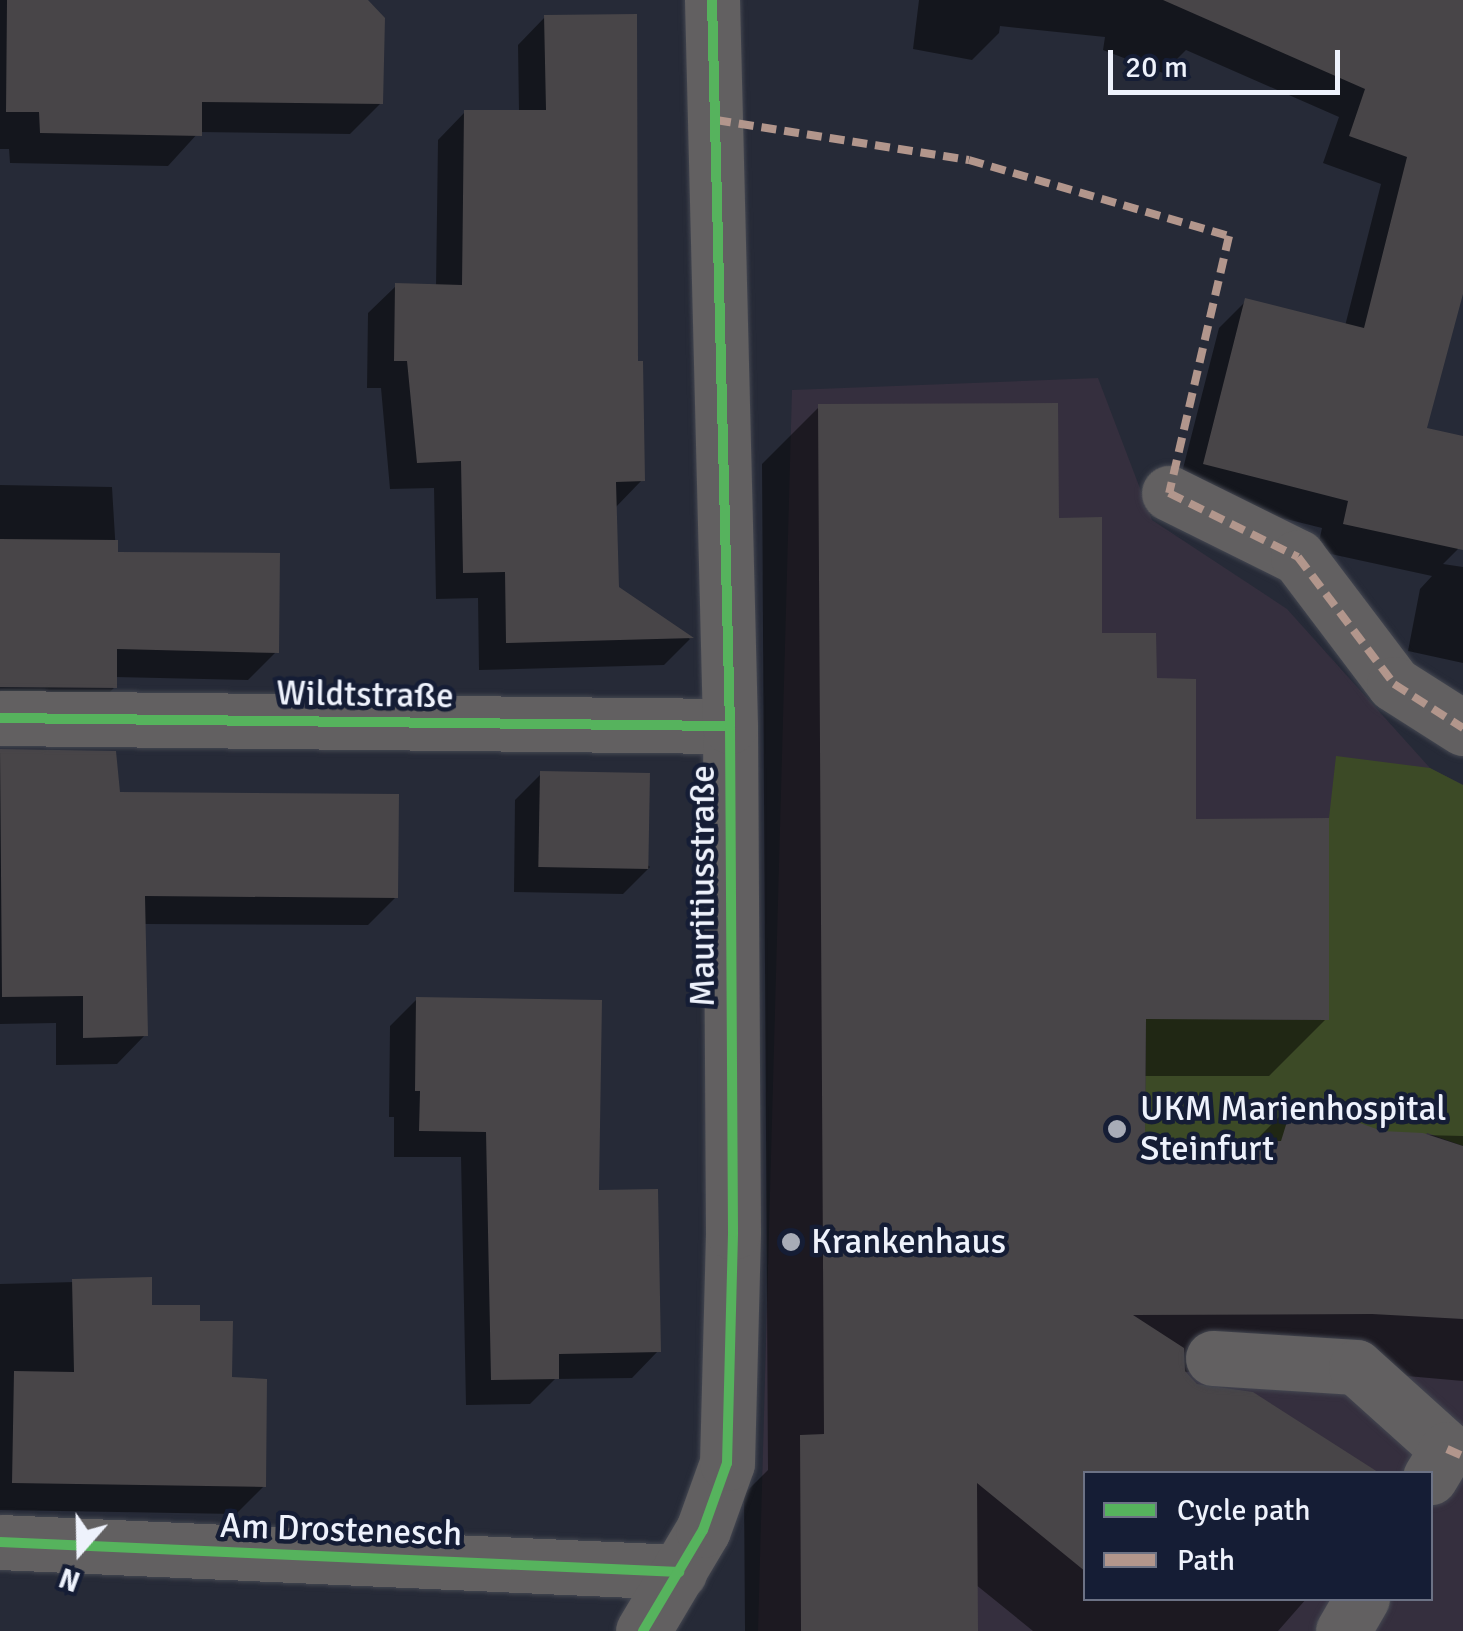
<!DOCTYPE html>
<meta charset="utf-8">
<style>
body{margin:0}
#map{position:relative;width:1463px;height:1631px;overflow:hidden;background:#262a37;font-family:Signika,sans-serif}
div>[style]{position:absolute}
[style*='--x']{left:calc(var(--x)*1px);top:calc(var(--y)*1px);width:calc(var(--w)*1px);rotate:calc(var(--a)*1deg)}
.medical>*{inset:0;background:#352f3e}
.green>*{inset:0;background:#3c4a26}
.shadow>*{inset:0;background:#0007}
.building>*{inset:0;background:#484548;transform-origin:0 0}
.roads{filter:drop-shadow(0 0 2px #444751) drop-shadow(0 0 2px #444751)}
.minor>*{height:55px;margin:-27.5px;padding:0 27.5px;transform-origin:27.5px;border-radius:27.5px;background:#626061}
.quiet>*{height:8px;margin-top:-4px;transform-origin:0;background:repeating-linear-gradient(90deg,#b2968c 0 15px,transparent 0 23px)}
.cycleway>*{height:10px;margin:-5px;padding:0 5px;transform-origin:5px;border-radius:5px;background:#56b35d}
.dots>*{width:28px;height:28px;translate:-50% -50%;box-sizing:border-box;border:5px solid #151d35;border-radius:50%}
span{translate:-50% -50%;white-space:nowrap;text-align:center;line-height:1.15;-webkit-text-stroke:9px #151d35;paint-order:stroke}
.street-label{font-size:35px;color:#eef2fc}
.poi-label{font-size:35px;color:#eef2fc}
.left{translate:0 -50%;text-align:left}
.legend{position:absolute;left:1083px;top:1471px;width:350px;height:130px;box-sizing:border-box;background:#151d35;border:2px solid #6c7285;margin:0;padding:12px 18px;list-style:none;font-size:30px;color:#eef2fc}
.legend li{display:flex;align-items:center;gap:20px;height:50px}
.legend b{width:50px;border:2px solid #6c7285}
.north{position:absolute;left:30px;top:1501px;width:100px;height:100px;-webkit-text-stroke:8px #151d35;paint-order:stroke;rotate:200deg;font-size:28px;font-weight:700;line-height:40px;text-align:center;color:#eef2fc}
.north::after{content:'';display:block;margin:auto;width:35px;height:45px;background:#eef2fc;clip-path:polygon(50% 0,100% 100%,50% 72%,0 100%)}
.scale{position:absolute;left:1108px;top:50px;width:232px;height:45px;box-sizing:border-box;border:5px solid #eef2fc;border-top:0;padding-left:12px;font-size:30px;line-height:35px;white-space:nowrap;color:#eef2fc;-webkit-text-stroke:8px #151d35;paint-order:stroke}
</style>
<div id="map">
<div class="medical">
<i style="clip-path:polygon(evenodd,1098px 378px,1152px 520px,1287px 609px,1430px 768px,1463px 785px,1463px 1631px,758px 1631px,792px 390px,1098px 378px,1086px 1474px,1430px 1474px,1430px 1598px,1086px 1598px,1086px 1474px)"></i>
</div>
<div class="green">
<i style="clip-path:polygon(1336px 756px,1430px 768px,1463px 785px,1463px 1146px,1427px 1133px,1420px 1144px,1145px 1141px,1146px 999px,1189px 1019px,1329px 1020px,1329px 818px)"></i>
</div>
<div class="shadow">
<i style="clip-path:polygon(0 0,365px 0,381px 103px,350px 134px,199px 132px,168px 166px,10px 163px,9px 149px,0 149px)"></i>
<i style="clip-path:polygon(897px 0,1430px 0,1463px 12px,1463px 284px,1424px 430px,1463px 438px,1463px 527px,1458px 549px,1443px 564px,1463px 567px,1463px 663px,1408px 651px,1420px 589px,1432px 576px,1317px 551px,1322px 528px,1177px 492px,1219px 328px,1246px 301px,1345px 326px,1381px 184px,1323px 163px,1339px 117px,1186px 50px,1163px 73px,1103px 50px,1105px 37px,1000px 26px,999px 33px,972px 60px,913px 49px,919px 0)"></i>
<i style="clip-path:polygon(545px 17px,635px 364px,642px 480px,614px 509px,616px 589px,690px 639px,664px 665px,479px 670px,478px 598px,436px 599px,434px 488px,390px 489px,381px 388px,367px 388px,368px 313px,396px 286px,436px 287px,438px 140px,465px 112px,519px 112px,518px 45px)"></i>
<i style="clip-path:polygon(819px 407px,1056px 520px,1100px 636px,1154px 681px,1193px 821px,1326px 1019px,1269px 1076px,1143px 1076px,1143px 1144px,1252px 1144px,1294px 1102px,1381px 1134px,1463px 1136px,1463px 1381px,1373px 1373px,1182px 1372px,1195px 1387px,1086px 1474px,1086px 1598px,1307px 1598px,1278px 1631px,1033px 1631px,975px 1584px,975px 1631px,745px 1631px,744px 1494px,768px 1470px,762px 464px)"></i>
<i style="clip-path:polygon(0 485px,112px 487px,116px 554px,276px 652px,248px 680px,115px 677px,115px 687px,86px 715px,0 716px)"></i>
<i style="clip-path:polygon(0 750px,114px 753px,117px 794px,396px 897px,368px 925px,143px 924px,145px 1035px,117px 1064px,56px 1065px,56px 1023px,0 1024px)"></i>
<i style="clip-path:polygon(541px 774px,650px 867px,623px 894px,514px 892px,515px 800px)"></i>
<i style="clip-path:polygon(417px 999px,596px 1193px,658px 1351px,632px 1378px,555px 1379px,530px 1404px,466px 1405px,461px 1157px,394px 1157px,394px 1117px,389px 1117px,390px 1026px)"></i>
<i style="clip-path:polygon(150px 1280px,150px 1307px,229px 1380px,264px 1486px,236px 1514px,0 1510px,0 1284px)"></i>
</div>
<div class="building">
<i style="clip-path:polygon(7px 0,368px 0,385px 18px,383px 104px,202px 102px,202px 136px,40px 133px,39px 112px,6px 112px)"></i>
<i style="clip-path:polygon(1163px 0,1463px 0,1463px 294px,1427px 428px,1463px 436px,1463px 550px,1343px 524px,1348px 501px,1203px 464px,1245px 298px,1364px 328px,1407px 157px,1349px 136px,1365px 89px)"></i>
<i style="clip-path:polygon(637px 14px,638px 361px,643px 361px,645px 481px,616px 482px,619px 587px,694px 638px,506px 643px,505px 572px,463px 573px,461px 461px,417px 463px,407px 361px,394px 361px,395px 283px,462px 285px,464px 110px,546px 110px,544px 15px)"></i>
<i style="clip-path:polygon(1058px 403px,1059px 518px,1102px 517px,1102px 633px,1156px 633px,1157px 678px,1196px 679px,1196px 819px,1329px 818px,1329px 1020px,1146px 1019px,1145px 1141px,1281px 1141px,1294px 1099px,1382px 1131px,1423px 1133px,1463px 1146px,1463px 1319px,1372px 1314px,1133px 1315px,1184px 1348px,1185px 1371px,1197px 1384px,1253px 1392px,1381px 1474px,1086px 1474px,1086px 1572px,977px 1483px,978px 1631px,801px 1631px,800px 1435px,824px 1434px,818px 404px)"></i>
<i style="clip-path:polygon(0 539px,118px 540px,118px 552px,280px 553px,279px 653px,117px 649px,117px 688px,0 687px)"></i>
<i style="clip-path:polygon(0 749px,116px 751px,120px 792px,399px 794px,398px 898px,145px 896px,148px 1036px,83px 1038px,83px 996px,2px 997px)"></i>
<i style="left:540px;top:771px;width:110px;height:96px;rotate:1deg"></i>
<i style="clip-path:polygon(416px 997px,602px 1000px,599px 1190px,658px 1189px,661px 1352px,559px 1354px,559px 1379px,491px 1380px,486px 1132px,419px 1131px,420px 1091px,415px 1091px)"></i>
<i style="clip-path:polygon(152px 1277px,152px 1305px,200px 1305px,200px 1321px,233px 1321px,232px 1377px,267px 1379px,266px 1487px,12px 1483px,14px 1371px,74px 1372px,72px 1279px)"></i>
</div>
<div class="roads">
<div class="minor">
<i style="--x:1169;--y:493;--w:144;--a:26.4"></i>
<i style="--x:1298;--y:557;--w:159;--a:52.9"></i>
<i style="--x:1394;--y:684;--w:82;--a:32.5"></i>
<i style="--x:0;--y:718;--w:730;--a:0.63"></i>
<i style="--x:1213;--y:1358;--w:143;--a:3.6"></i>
<i style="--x:1356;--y:1367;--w:122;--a:42"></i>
<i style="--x:1447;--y:1449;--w:33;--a:121"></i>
<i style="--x:0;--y:1542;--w:680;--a:2.53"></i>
<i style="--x:643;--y:1631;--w:117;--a:-59.3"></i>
<i style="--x:703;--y:1530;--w:71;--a:-70.3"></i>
<i style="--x:727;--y:1463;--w:231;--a:-88.5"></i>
<i style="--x:733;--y:1232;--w:506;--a:-90.34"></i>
<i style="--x:730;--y:726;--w:726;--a:-91.42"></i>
<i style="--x:1343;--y:1631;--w:38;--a:-60"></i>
</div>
</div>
<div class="quiet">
<i style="--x:716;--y:120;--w:256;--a:9"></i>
<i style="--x:969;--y:160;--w:271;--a:16.3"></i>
<i style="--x:1229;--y:236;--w:264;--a:103.1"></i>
<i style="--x:1169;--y:493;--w:144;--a:26.4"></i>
<i style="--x:1298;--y:557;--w:159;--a:52.9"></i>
<i style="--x:1394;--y:684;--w:82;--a:32.5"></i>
<i style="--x:1447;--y:1449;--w:17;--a:24"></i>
</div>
<div class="cycleway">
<i style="--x:0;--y:718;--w:730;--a:0.63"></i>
<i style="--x:0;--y:1542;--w:680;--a:2.53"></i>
<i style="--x:643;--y:1631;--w:117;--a:-59.3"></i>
<i style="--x:703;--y:1530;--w:71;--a:-70.3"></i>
<i style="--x:727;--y:1463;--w:231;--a:-88.5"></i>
<i style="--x:733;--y:1232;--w:506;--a:-90.34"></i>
<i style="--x:730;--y:726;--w:726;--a:-91.42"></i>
</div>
<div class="dots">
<i style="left:1117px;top:1129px;background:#a8acb7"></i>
<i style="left:791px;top:1242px;background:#a8acb7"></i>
</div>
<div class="street-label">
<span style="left:365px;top:695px;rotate:1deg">Wildtstraße</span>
<span style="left:703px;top:886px;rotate:-90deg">Mauritiusstraße</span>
<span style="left:341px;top:1530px;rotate:2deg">Am Drostenesch</span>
</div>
<div class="poi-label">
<span class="left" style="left:1140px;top:1129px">UKM Marienhospital<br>Steinfurt</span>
<span class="left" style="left:811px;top:1242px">Krankenhaus</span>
</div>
<ul class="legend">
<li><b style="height:12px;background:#56b35d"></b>Cycle path</li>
<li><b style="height:12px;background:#b2968c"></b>Path</li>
</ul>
<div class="north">N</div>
<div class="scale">20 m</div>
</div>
